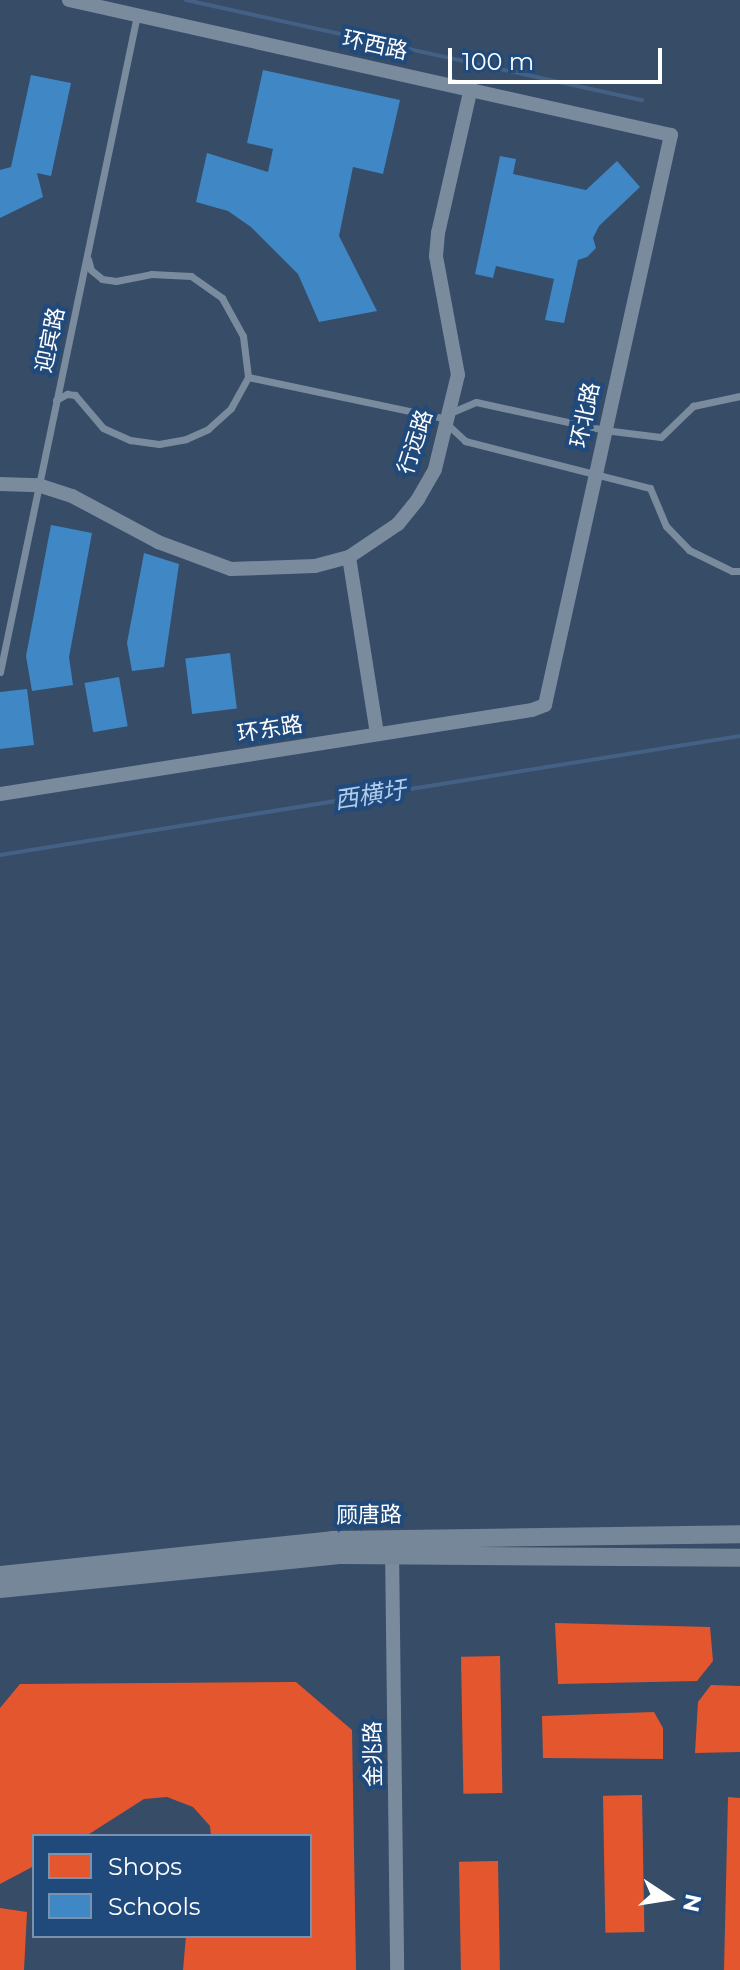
<!DOCTYPE html>
<meta charset="utf-8">
<style>
body{margin:0}
#map{position:relative;width:740px;height:1970px;overflow:hidden;background:#364c67;font-family:Montserrat,"Noto Sans SC",sans-serif}
div>[style]{position:absolute}
[style*='--x']{left:calc(var(--x)*1px);top:calc(var(--y)*1px);width:calc(var(--w)*1px);rotate:calc(var(--a)*1deg)}
.shops>*{inset:0;background:#e4572e;transform-origin:0 0}
.schools>*{inset:0;background:#3f88c5;transform-origin:0 0}
.stream>*{height:4px;margin:-2px;padding:0 2px;transform-origin:2px;border-radius:2px;background:#436184}
.lane>*{height:7px;margin:-3.5px;padding:0 3.5px;transform-origin:3.5px;border-radius:3.5px;background:#7a8b9e}
.street>*{height:14px;margin:-7px;padding:0 7px;transform-origin:7px;border-radius:7px;background:#7a8b9e}
.secondary>*{height:18px;margin:-9px;padding:0 9px;transform-origin:9px;border-radius:9px;background:#77879a}
span{translate:-50% -50%;white-space:nowrap;text-align:center;line-height:1.15;-webkit-text-stroke:8px #214a7c;paint-order:stroke}
.street-label{font-size:22px;color:#fff}
.water-label{font-size:24px;color:#afcdee;font-style:italic}
.legend{position:absolute;left:32px;top:1834px;width:280px;height:104px;box-sizing:border-box;background:#214a7c;border:2px solid #7a92b0;margin:0;padding:10px 14px;list-style:none;font-size:24px;color:#fff}
.legend li{display:flex;align-items:center;gap:16px;height:40px}
.legend b{width:40px;border:2px solid #7a92b0}
.north{position:absolute;left:628px;top:1858px;width:80px;height:80px;-webkit-text-stroke:6px #214a7c;paint-order:stroke;rotate:102deg;font-size:22px;font-weight:700;line-height:32px;text-align:center;color:#fff}
.north::after{content:'';display:block;margin:auto;width:28px;height:36px;background:#fff;clip-path:polygon(50% 0,100% 100%,50% 72%,0 100%)}
.scale{position:absolute;left:448px;top:48px;width:214px;height:36px;box-sizing:border-box;border:4px solid #fff;border-top:0;padding-left:10px;font-size:24px;line-height:28px;white-space:nowrap;color:#fff;-webkit-text-stroke:6px #214a7c;paint-order:stroke}
</style>
<div id="map">
<div class="shops">
<i style="clip-path:polygon(555px 1623px,710px 1627px,713px 1661px,697px 1681px,558px 1684px)"></i>
<i style="left:500px;top:1656px;width:137px;height:39px;rotate:89deg"></i>
<i style="clip-path:polygon(296px 1682px,352px 1730px,356px 1970px,183px 1970px,186px 1936px,310px 1936px,310px 1836px,211px 1836px,210px 1826px,193px 1807px,167px 1797px,144px 1799px,86px 1836px,34px 1836px,34px 1866px,0 1884px,0 1708px,20px 1684px)"></i>
<i style="clip-path:polygon(711px 1685px,740px 1686px,740px 1752px,695px 1753px,698px 1702px)"></i>
<i style="clip-path:polygon(654px 1712px,663px 1728px,663px 1759px,543px 1758px,542px 1716px)"></i>
<i style="left:642px;top:1795px;width:137px;height:39px;rotate:89deg"></i>
<i style="clip-path:polygon(728px 1797px,740px 1798px,740px 1970px,724px 1970px)"></i>
<i style="left:498px;top:1861px;width:109px;height:39px;rotate:89deg"></i>
<i style="clip-path:polygon(0 1908px,27px 1912px,24px 1970px,0 1970px)"></i>
</div>
<div class="schools">
<i style="clip-path:polygon(263px 70px,400px 100px,383px 174px,353px 167px,339px 236px,377px 311px,319px 322px,298px 274px,251px 227px,228px 211px,196px 202px,207px 153px,268px 172px,273px 149px,247px 143px)"></i>
<i style="clip-path:polygon(31px 75px,71px 83px,51px 176px,37px 173px,43px 197px,0 218px,0 170px,11px 167px)"></i>
<i style="clip-path:polygon(500px 156px,516px 159px,513px 174px,586px 190px,617px 161px,640px 187px,599px 226px,593px 238px,596px 248px,587px 257px,578px 260px,564px 323px,545px 320px,554px 279px,496px 266px,493px 278px,475px 274px)"></i>
<i style="clip-path:polygon(51px 525px,92px 533px,69px 657px,73px 685px,32px 691px,26px 656px)"></i>
<i style="clip-path:polygon(144px 553px,179px 564px,164px 667px,132px 671px,127px 643px)"></i>
<i style="left:230px;top:653px;width:56px;height:45px;rotate:83deg"></i>
<i style="left:119px;top:677px;width:50px;height:35px;rotate:80deg"></i>
<i style="clip-path:polygon(27px 689px,34px 745px,0 749px,0 692px)"></i>
</div>
<div class="stream">
<i style="--x:186;--y:0;--w:467;--a:12.4"></i>
<i style="--x:0;--y:855;--w:750;--a:-9.14"></i>
</div>
<div class="lane">
<i style="--x:88;--y:259;--w:11;--a:75"></i>
<i style="--x:91;--y:270;--w:14;--a:39"></i>
<i style="--x:102;--y:279;--w:14;--a:8"></i>
<i style="--x:116;--y:281;--w:36;--a:-11"></i>
<i style="--x:151;--y:274;--w:40;--a:2.9"></i>
<i style="--x:191;--y:276;--w:38;--a:35"></i>
<i style="--x:222;--y:298;--w:43;--a:61.1"></i>
<i style="--x:243;--y:336;--w:41;--a:83"></i>
<i style="--x:248;--y:377;--w:203;--a:11.9"></i>
<i style="--x:56;--y:400;--w:13;--a:-29"></i>
<i style="--x:67;--y:394;--w:8;--a:7"></i>
<i style="--x:75;--y:395;--w:43;--a:49.7"></i>
<i style="--x:103;--y:428;--w:30;--a:24"></i>
<i style="--x:130;--y:440;--w:29;--a:8"></i>
<i style="--x:159;--y:444;--w:27;--a:-10"></i>
<i style="--x:186;--y:439;--w:24;--a:-24"></i>
<i style="--x:208;--y:429;--w:31;--a:-42"></i>
<i style="--x:231;--y:408;--w:35;--a:-61"></i>
<i style="--x:450;--y:413;--w:28;--a:-23"></i>
<i style="--x:476;--y:402;--w:131;--a:12.3"></i>
<i style="--x:604;--y:430;--w:57;--a:7"></i>
<i style="--x:661;--y:437;--w:45;--a:-44.1"></i>
<i style="--x:693;--y:406;--w:48;--a:-12"></i>
<i style="--x:447;--y:424;--w:25;--a:43"></i>
<i style="--x:465;--y:441;--w:191;--a:14.3"></i>
<i style="--x:650;--y:488;--w:41;--a:67.2"></i>
<i style="--x:666;--y:526;--w:33;--a:46"></i>
<i style="--x:689;--y:550;--w:48;--a:26"></i>
<i style="--x:732;--y:571;--w:8;--a:0"></i>
<i style="--x:0;--y:672;--w:671;--a:-78.22"></i>
</div>
<div class="street">
<i style="--x:0;--y:484;--w:38;--a:2"></i>
<i style="--x:38;--y:485;--w:36;--a:18"></i>
<i style="--x:72;--y:496;--w:98;--a:28.1"></i>
<i style="--x:158;--y:542;--w:78;--a:20.3"></i>
<i style="--x:231;--y:569;--w:84;--a:-2"></i>
<i style="--x:315;--y:566;--w:35;--a:-15"></i>
<i style="--x:349;--y:557;--w:59;--a:-34"></i>
<i style="--x:398;--y:524;--w:32;--a:-51"></i>
<i style="--x:418;--y:499;--w:34;--a:-60"></i>
<i style="--x:435;--y:469;--w:97;--a:-76.3"></i>
<i style="--x:458;--y:375;--w:121;--a:-100.5"></i>
<i style="--x:436;--y:256;--w:23;--a:-85"></i>
<i style="--x:438;--y:233;--w:149;--a:-77.2"></i>
<i style="--x:349;--y:557;--w:179;--a:81"></i>
<i style="--x:0;--y:794;--w:539;--a:-8.97"></i>
<i style="--x:532;--y:710;--w:14;--a:-21"></i>
<i style="--x:545;--y:705;--w:584;--a:-77.54"></i>
<i style="--x:671;--y:135;--w:617;--a:-167.36"></i>
<i style="--x:392;--y:1547;--w:423;--a:89.3"></i>
</div>
<div class="secondary">
<i style="--x:0;--y:1575;--w:334;--a:-6"></i>
<i style="--x:332;--y:1540;--w:408;--a:-0.8"></i>
<i style="--x:0;--y:1589;--w:341;--a:-5.7"></i>
<i style="--x:339;--y:1555;--w:401;--a:0.4"></i>
</div>
<div class="street-label">
<span style="left:375px;top:45px;rotate:12deg">环西路</span>
<span style="left:50px;top:340px;rotate:-78deg">迎宾路</span>
<span style="left:585px;top:415px;rotate:-78deg">环北路</span>
<span style="left:415px;top:442px;rotate:-72deg">行远路</span>
<span style="left:270px;top:729px;rotate:-9deg">环东路</span>
<span style="left:369px;top:1515px;rotate:-1deg">顾唐路</span>
<span style="left:373px;top:1754px;rotate:-91deg">金兆路</span>
</div>
<div class="water-label">
<span style="left:370px;top:795px;rotate:-9deg">西横圩</span>
</div>
<ul class="legend">
<li><b style="height:22px;background:#e4572e"></b>Shops</li>
<li><b style="height:22px;background:#3f88c5"></b>Schools</li>
</ul>
<div class="north">N</div>
<div class="scale">100 m</div>
</div>
